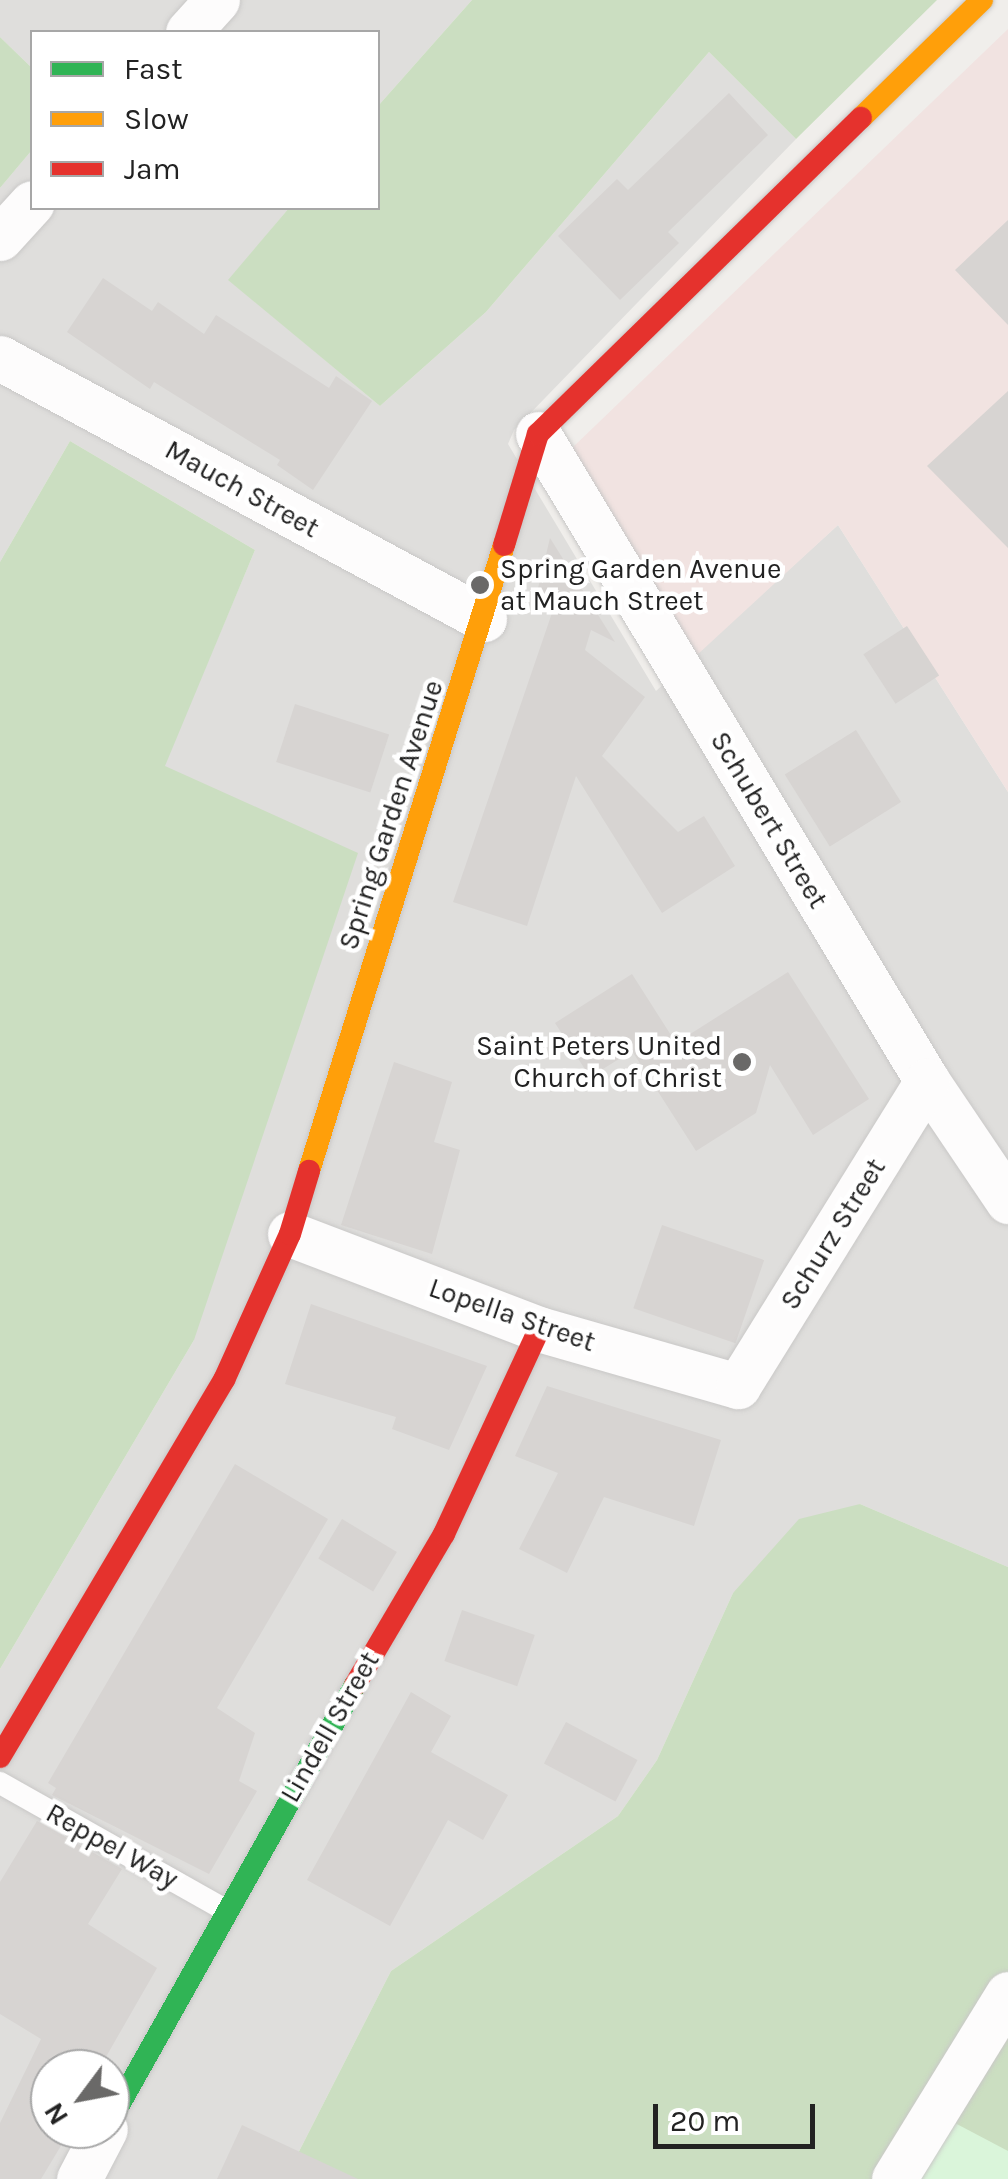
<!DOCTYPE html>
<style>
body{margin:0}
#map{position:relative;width:1008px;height:2179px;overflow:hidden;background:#f0eeeb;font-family:Karla,sans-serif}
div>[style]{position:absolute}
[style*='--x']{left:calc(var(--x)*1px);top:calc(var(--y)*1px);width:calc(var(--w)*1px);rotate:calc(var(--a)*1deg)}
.residential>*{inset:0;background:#dfdedc}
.commercial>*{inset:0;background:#f1e3e1}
.forest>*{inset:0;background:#cbdec1}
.park>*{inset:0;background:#daf5da}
.building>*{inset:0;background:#d7d4d2;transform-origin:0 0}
.roads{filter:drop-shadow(0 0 2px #c9c8c7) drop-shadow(0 0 2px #c9c8c7)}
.lane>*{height:22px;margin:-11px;padding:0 11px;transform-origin:11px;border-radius:11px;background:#fdfcfc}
.street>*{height:45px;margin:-22.5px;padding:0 22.5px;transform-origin:22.5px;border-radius:22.5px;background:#fdfcfc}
.fast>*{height:22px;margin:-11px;padding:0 11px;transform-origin:11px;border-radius:11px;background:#30b455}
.slow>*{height:22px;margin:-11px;padding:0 11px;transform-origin:11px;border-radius:11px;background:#ff9f0a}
.jam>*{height:22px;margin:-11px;padding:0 11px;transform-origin:11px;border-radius:11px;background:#e5322d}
.dots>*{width:28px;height:28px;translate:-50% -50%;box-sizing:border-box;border:5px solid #fff;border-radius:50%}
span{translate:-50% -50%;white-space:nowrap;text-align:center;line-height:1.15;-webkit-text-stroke:9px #fff;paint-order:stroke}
.street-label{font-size:28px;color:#222}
.poi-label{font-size:28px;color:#222}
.left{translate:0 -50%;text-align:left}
.right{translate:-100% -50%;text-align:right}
.legend{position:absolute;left:30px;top:30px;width:350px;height:180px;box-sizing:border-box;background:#fff;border:2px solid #a7a7a7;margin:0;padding:12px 18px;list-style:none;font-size:30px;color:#222}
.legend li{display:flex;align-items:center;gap:20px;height:50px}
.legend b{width:50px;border:2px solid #a7a7a7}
.north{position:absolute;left:30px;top:2049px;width:100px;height:100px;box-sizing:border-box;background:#fff;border:2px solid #a7a7a7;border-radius:50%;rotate:238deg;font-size:28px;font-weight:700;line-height:40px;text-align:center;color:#222}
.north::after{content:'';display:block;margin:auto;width:35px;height:45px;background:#6a6968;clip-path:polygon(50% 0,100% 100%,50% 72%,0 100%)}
.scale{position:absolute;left:653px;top:2104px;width:162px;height:45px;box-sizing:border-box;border:5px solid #222;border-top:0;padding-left:12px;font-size:30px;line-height:35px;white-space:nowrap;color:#222;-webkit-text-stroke:8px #fff;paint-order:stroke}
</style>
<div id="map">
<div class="residential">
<i style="clip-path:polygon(0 0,472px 0,378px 106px,378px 32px,32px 32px,32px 68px,0 37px)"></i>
<i style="clip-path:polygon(evenodd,709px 52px,796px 139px,514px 430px,508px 444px,656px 691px,838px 525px,1008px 792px,1008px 1567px,860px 1504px,733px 1593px,657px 1760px,618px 1816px,391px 1971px,285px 2179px,0 2179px,0 1669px,194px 1340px,164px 766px,255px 550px,70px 441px,0 562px,0 188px,32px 150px,32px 208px,289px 208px,229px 280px,380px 406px,486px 312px,709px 52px,50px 2069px,110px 2069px,110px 2129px,50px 2129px,50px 2069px)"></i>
</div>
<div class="commercial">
<i style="clip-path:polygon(1008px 29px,1008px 792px,838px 525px,697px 655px,571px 449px)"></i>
</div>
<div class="forest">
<i style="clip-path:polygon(472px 0,937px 0,796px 139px,709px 52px,486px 312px,380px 406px,228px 280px,289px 208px,378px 208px,378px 106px)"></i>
<i style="clip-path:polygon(0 37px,32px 68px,32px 150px,0 188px)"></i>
<i style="clip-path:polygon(70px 441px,255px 550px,165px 766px,358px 853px,194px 1340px,0 1669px,0 562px)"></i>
<i style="clip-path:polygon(860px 1504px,1008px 1567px,1008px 2179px,285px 2179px,391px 1971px,618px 1816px,657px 1760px,733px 1593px,799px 1519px)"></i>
</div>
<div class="park">
<i style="clip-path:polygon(953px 2122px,1008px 2151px,1008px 2179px,916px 2179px)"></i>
</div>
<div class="building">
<i style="clip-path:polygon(729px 93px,768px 135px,668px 232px,679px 243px,620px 300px,558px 236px,617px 179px,628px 190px)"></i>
<i style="clip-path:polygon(1008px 220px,1008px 325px,955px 270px)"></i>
<i style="clip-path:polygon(103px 278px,152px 311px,158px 302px,204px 334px,216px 315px,329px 388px,336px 376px,372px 401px,313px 490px,277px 465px,280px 460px,154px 382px,150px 389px,67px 332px)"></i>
<i style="clip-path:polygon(1008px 391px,1008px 548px,927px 466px)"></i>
<i style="clip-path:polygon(550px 538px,615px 642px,591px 630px,585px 650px,645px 697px,602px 756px,678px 832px,704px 816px,735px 866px,662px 913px,576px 776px,527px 926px,453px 902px,553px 610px,535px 601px)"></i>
<i style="left:907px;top:626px;width:59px;height:52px;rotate:57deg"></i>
<i style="left:295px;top:704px;width:99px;height:61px;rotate:18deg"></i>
<i style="left:856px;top:730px;width:85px;height:84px;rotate:58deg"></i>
<i style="clip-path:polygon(788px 972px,869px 1099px,813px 1135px,770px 1065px,756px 1113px,696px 1151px,632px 1051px,590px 1077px,555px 1023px,632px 974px,676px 1043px)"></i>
<i style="clip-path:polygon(394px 1062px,452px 1082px,434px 1142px,460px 1150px,432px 1254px,341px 1225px)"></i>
<i style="left:662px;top:1225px;width:108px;height:88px;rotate:19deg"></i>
<i style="clip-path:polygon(311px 1304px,487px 1366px,449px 1450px,392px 1429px,396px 1417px,285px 1384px)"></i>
<i style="clip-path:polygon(547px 1386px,721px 1440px,694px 1526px,604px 1497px,567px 1573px,519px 1549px,558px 1473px,515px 1456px)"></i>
<i style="clip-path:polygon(235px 1464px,328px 1519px,217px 1708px,255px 1733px,239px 1781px,257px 1791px,209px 1874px,52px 1795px,56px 1788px,48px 1783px)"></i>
<i style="left:342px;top:1519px;width:64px;height:46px;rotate:31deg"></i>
<i style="left:462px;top:1610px;width:77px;height:54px;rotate:19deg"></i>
<i style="clip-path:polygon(411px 1692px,451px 1716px,431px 1752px,508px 1795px,483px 1840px,448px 1820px,390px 1926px,307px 1880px)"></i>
<i style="left:566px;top:1722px;width:81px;height:47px;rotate:28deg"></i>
<i style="clip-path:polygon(37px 1821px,122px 1869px,88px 1924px,157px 1968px,99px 2069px,50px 2069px,50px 2129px,71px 2129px,41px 2179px,0 2179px,0 2123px,41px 2039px,0 2014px,0 1882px)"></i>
<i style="clip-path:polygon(242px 2125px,358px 2179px,217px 2179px)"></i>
</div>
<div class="roads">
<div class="lane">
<i style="--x:0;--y:1783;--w:257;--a:29.4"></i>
</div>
<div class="street">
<i style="--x:188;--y:32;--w:43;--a:-47.8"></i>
<i style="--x:0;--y:238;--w:47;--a:-47.6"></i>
<i style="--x:0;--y:358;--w:550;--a:28.34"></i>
<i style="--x:538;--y:434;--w:755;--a:58.98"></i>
<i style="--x:927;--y:1081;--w:145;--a:56"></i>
<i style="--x:290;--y:1234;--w:267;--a:20.9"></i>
<i style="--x:539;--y:1329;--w:207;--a:16"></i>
<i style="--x:738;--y:1386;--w:359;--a:-58.2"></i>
<i style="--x:79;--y:2179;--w:56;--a:-62.5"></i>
<i style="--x:894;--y:2179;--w:217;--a:-58.4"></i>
</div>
<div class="fast">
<i style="--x:110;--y:2121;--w:500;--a:-60.67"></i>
</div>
<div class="slow">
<i style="--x:861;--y:118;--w:169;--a:-44.3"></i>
<i style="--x:309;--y:1171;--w:656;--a:-72.7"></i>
</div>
<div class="jam">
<i style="--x:504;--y:545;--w:116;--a:-73"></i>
<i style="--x:538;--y:434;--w:452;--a:-44.4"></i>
<i style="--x:355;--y:1685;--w:175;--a:-59.5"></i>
<i style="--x:444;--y:1534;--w:226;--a:-65.1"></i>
<i style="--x:0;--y:1757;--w:439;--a:-59.3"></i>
<i style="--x:224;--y:1380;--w:160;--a:-65.7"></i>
<i style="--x:290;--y:1234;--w:66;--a:-73.2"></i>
</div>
</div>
<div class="dots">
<i style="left:480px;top:585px;background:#6a6968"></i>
<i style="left:742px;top:1062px;background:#6a6968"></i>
</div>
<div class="street-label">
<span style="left:242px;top:489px;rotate:29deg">Mauch Street</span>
<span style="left:391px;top:815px;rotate:-72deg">Spring Garden Avenue</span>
<span style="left:769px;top:820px;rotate:59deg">Schubert Street</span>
<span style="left:833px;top:1234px;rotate:-58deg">Schurz Street</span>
<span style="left:512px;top:1315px;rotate:19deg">Lopella Street</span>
<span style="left:330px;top:1727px;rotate:-60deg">Lindell Street</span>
<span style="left:112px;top:1846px;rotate:29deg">Reppel Way</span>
</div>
<div class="poi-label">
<span class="left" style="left:500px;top:585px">Spring Garden Avenue<br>at Mauch Street</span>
<span class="right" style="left:722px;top:1062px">Saint Peters United<br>Church of Christ</span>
</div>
<ul class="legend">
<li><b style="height:12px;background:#30b455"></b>Fast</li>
<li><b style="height:12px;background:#ff9f0a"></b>Slow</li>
<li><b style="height:12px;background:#e5322d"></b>Jam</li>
</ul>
<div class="north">N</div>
<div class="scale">20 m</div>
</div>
